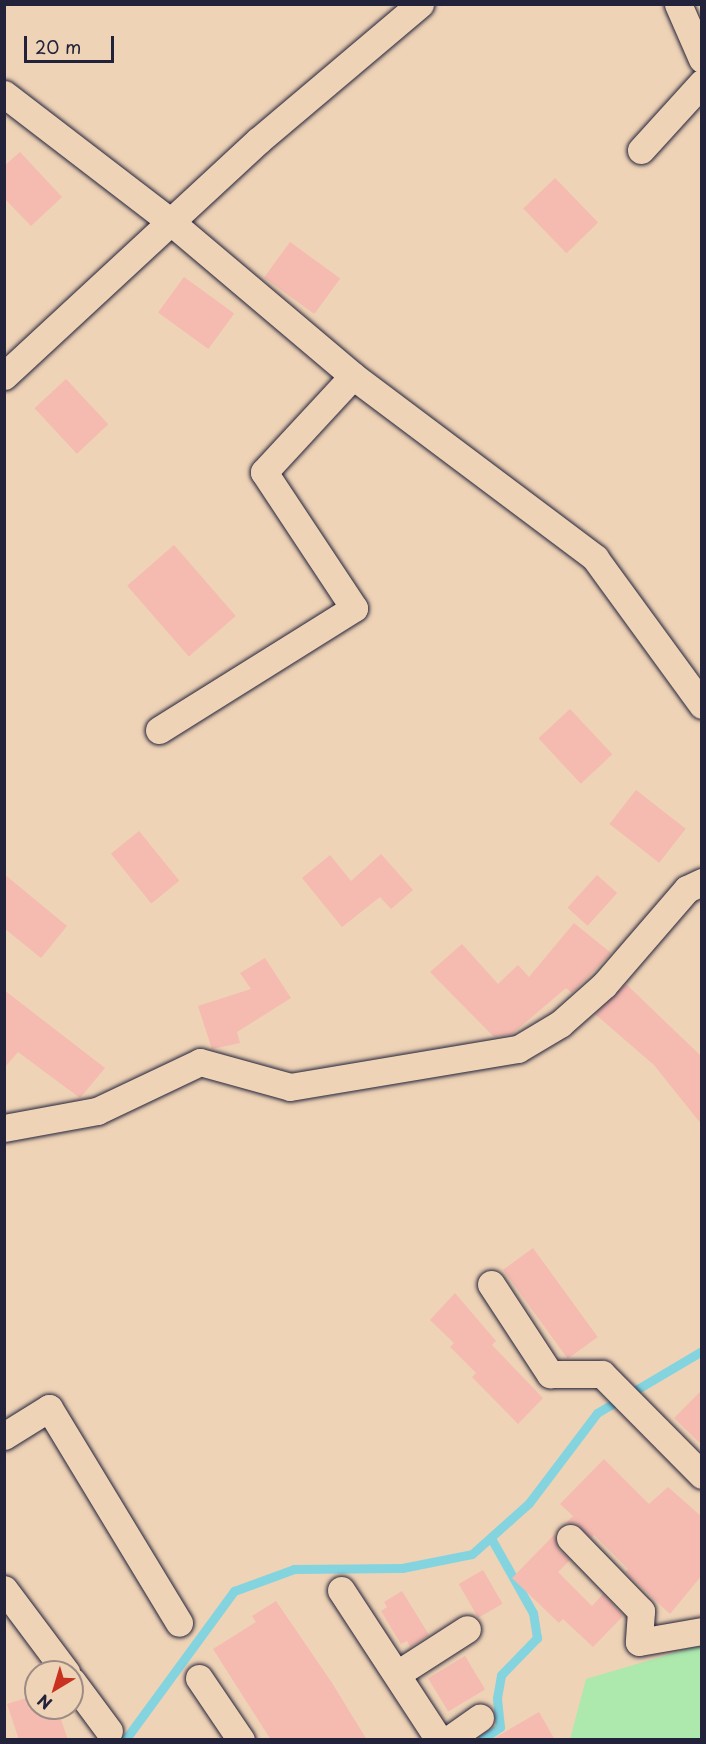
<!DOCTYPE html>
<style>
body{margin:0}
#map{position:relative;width:706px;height:1744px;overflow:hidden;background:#efd3b6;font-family:"Playpen Sans",sans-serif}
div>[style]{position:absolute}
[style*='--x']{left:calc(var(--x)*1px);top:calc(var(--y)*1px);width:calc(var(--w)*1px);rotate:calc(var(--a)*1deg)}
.green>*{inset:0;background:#ade8ad}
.stream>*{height:9px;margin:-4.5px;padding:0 4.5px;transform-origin:4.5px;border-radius:4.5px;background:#84d4e0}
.building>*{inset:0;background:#f5bab0;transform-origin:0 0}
.roads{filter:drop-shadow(0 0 2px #22223b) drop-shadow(0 0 2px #22223b)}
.street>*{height:27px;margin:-13.5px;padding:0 13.5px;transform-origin:13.5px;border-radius:13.5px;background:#efd3b6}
span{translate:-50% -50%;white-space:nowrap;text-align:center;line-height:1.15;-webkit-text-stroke:4.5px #efd3b6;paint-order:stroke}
.frame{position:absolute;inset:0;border:6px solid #22223b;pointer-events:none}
.north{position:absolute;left:24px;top:1660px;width:60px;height:60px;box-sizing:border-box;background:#efd3b6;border:2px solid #9d8c85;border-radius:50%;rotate:218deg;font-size:16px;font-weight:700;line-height:24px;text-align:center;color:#22223b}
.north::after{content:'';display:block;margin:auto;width:21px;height:27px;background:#c8321e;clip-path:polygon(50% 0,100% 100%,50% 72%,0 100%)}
.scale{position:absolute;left:24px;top:36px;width:90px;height:27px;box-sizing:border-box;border:3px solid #22223b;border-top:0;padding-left:8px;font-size:18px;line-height:21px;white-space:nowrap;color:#22223b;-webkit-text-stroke:4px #efd3b6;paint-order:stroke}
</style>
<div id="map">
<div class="green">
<i style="clip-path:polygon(701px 1645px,701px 1739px,570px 1739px,586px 1679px)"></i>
</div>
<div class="stream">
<i style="--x:125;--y:1740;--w:185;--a:-53.8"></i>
<i style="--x:234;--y:1591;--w:64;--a:-20.1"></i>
<i style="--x:294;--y:1569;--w:108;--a:-0.5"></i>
<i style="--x:402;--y:1568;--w:71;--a:-11.3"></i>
<i style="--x:472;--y:1554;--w:76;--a:-41.8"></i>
<i style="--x:529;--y:1503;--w:113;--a:-52.9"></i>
<i style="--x:597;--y:1413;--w:122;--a:-30.6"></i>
<i style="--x:481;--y:1740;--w:23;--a:-34"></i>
<i style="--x:500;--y:1727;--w:29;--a:-96"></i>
<i style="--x:497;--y:1698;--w:23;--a:-80"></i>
<i style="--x:501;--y:1675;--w:52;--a:-45.8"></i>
<i style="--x:537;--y:1638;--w:25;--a:-99"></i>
<i style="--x:533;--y:1613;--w:84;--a:-119.3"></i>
</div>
<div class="building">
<i style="clip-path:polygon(20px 152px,62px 197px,31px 226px,4px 198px,4px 166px)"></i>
<i style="left:555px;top:178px;width:62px;height:44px;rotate:46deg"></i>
<i style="left:290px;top:242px;width:62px;height:44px;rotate:36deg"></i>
<i style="left:184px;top:277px;width:62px;height:44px;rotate:36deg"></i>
<i style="left:66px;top:379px;width:62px;height:43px;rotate:47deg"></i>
<i style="left:174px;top:545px;width:94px;height:62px;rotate:49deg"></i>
<i style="left:570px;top:709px;width:62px;height:43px;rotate:47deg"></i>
<i style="left:636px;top:790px;width:63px;height:43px;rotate:38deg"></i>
<i style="left:139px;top:831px;width:64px;height:36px;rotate:51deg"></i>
<i style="clip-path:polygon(381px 854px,413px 890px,391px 909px,380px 897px,342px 927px,302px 878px,330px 855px,351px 881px)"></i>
<i style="clip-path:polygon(4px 874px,67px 926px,41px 958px,4px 928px)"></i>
<i style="left:597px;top:875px;width:27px;height:44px;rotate:42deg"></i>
<i style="clip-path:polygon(574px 923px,611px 953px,572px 993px,566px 988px,512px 1034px,494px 1037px,430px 972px,462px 944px,498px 984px,518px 965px,529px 977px)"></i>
<i style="clip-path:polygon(265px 958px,291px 998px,237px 1032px,240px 1043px,212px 1049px,198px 1006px,251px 989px,240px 973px)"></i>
<i style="clip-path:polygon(626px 984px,702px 1057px,702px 1125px,654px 1065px,595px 1014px)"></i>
<i style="clip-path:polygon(4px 990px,105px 1068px,80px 1098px,18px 1052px,4px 1068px)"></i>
<i style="left:533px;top:1248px;width:110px;height:37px;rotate:54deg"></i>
<i style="clip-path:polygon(455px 1293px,496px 1341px,492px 1345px,543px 1398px,518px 1424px,472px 1377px,476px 1373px,450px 1347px,454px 1343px,430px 1320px)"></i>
<i style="clip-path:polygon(702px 1390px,702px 1445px,674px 1418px)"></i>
<i style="clip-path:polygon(604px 1459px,649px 1504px,668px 1487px,702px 1517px,702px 1575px,670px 1614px,625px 1572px,628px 1569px,594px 1535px,592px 1538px,575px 1523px,566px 1523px,573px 1516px,560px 1504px)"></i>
<i style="clip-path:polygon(555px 1534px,558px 1549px,570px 1560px,558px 1572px,592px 1606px,603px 1594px,623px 1616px,593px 1647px,563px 1619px,559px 1623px,512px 1578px)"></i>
<i style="left:483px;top:1570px;width:39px;height:28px;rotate:60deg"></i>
<i style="clip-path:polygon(402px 1591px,429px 1635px,410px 1647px,407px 1641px,401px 1644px,381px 1611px,387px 1607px,384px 1602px)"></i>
<i style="clip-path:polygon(276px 1601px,332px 1683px,367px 1740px,271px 1740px,234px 1682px,213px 1649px,256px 1622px,252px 1616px)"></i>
<i style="left:465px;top:1656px;width:39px;height:43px;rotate:59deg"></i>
<i style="clip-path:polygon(36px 1695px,36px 1708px,57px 1708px,68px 1740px,19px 1740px,7px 1704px)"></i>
<i style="clip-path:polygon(539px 1712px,555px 1740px,491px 1740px)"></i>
</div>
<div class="roads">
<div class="street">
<i style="--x:678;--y:4;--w:60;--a:66.4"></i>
<i style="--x:4;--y:94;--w:210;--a:37.5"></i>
<i style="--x:171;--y:222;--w:238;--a:40.2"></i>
<i style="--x:353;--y:376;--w:303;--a:36.9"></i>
<i style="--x:595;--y:558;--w:182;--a:53.9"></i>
<i style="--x:641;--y:150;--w:91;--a:-47.7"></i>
<i style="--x:4;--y:376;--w:347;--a:-42.8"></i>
<i style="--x:259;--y:140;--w:211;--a:-40.2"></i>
<i style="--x:159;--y:730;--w:230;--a:-32"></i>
<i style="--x:354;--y:608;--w:163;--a:-123.5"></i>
<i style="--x:264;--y:472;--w:131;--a:-47.2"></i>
<i style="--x:4;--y:1128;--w:95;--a:-10.4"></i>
<i style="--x:97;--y:1111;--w:114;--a:-25.4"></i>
<i style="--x:200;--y:1062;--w:93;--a:15.5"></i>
<i style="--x:290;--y:1087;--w:231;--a:-9.5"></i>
<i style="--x:518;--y:1049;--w:49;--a:-30.8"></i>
<i style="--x:560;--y:1024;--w:59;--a:-41.6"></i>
<i style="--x:604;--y:985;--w:127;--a:-49.2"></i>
<i style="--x:687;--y:889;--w:17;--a:-25"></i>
<i style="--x:491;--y:1284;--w:108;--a:56.8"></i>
<i style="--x:550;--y:1374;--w:52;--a:0"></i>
<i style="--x:602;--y:1374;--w:142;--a:45.3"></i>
<i style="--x:4;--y:1436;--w:53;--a:-31.9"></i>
<i style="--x:49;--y:1408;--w:251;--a:58.8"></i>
<i style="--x:570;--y:1538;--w:102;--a:45.8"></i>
<i style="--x:641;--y:1611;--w:31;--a:94"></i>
<i style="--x:639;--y:1642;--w:64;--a:-9.9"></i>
<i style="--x:4;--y:1589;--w:104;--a:53.2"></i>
<i style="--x:341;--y:1590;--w:179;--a:56.8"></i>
<i style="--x:397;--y:1674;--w:83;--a:-32.7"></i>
<i style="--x:199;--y:1678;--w:75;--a:55.9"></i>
<i style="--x:72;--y:1681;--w:62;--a:53.5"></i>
<i style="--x:448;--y:1740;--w:39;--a:-35"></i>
</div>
</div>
<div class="frame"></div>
<div class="north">N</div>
<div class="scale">20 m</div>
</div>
